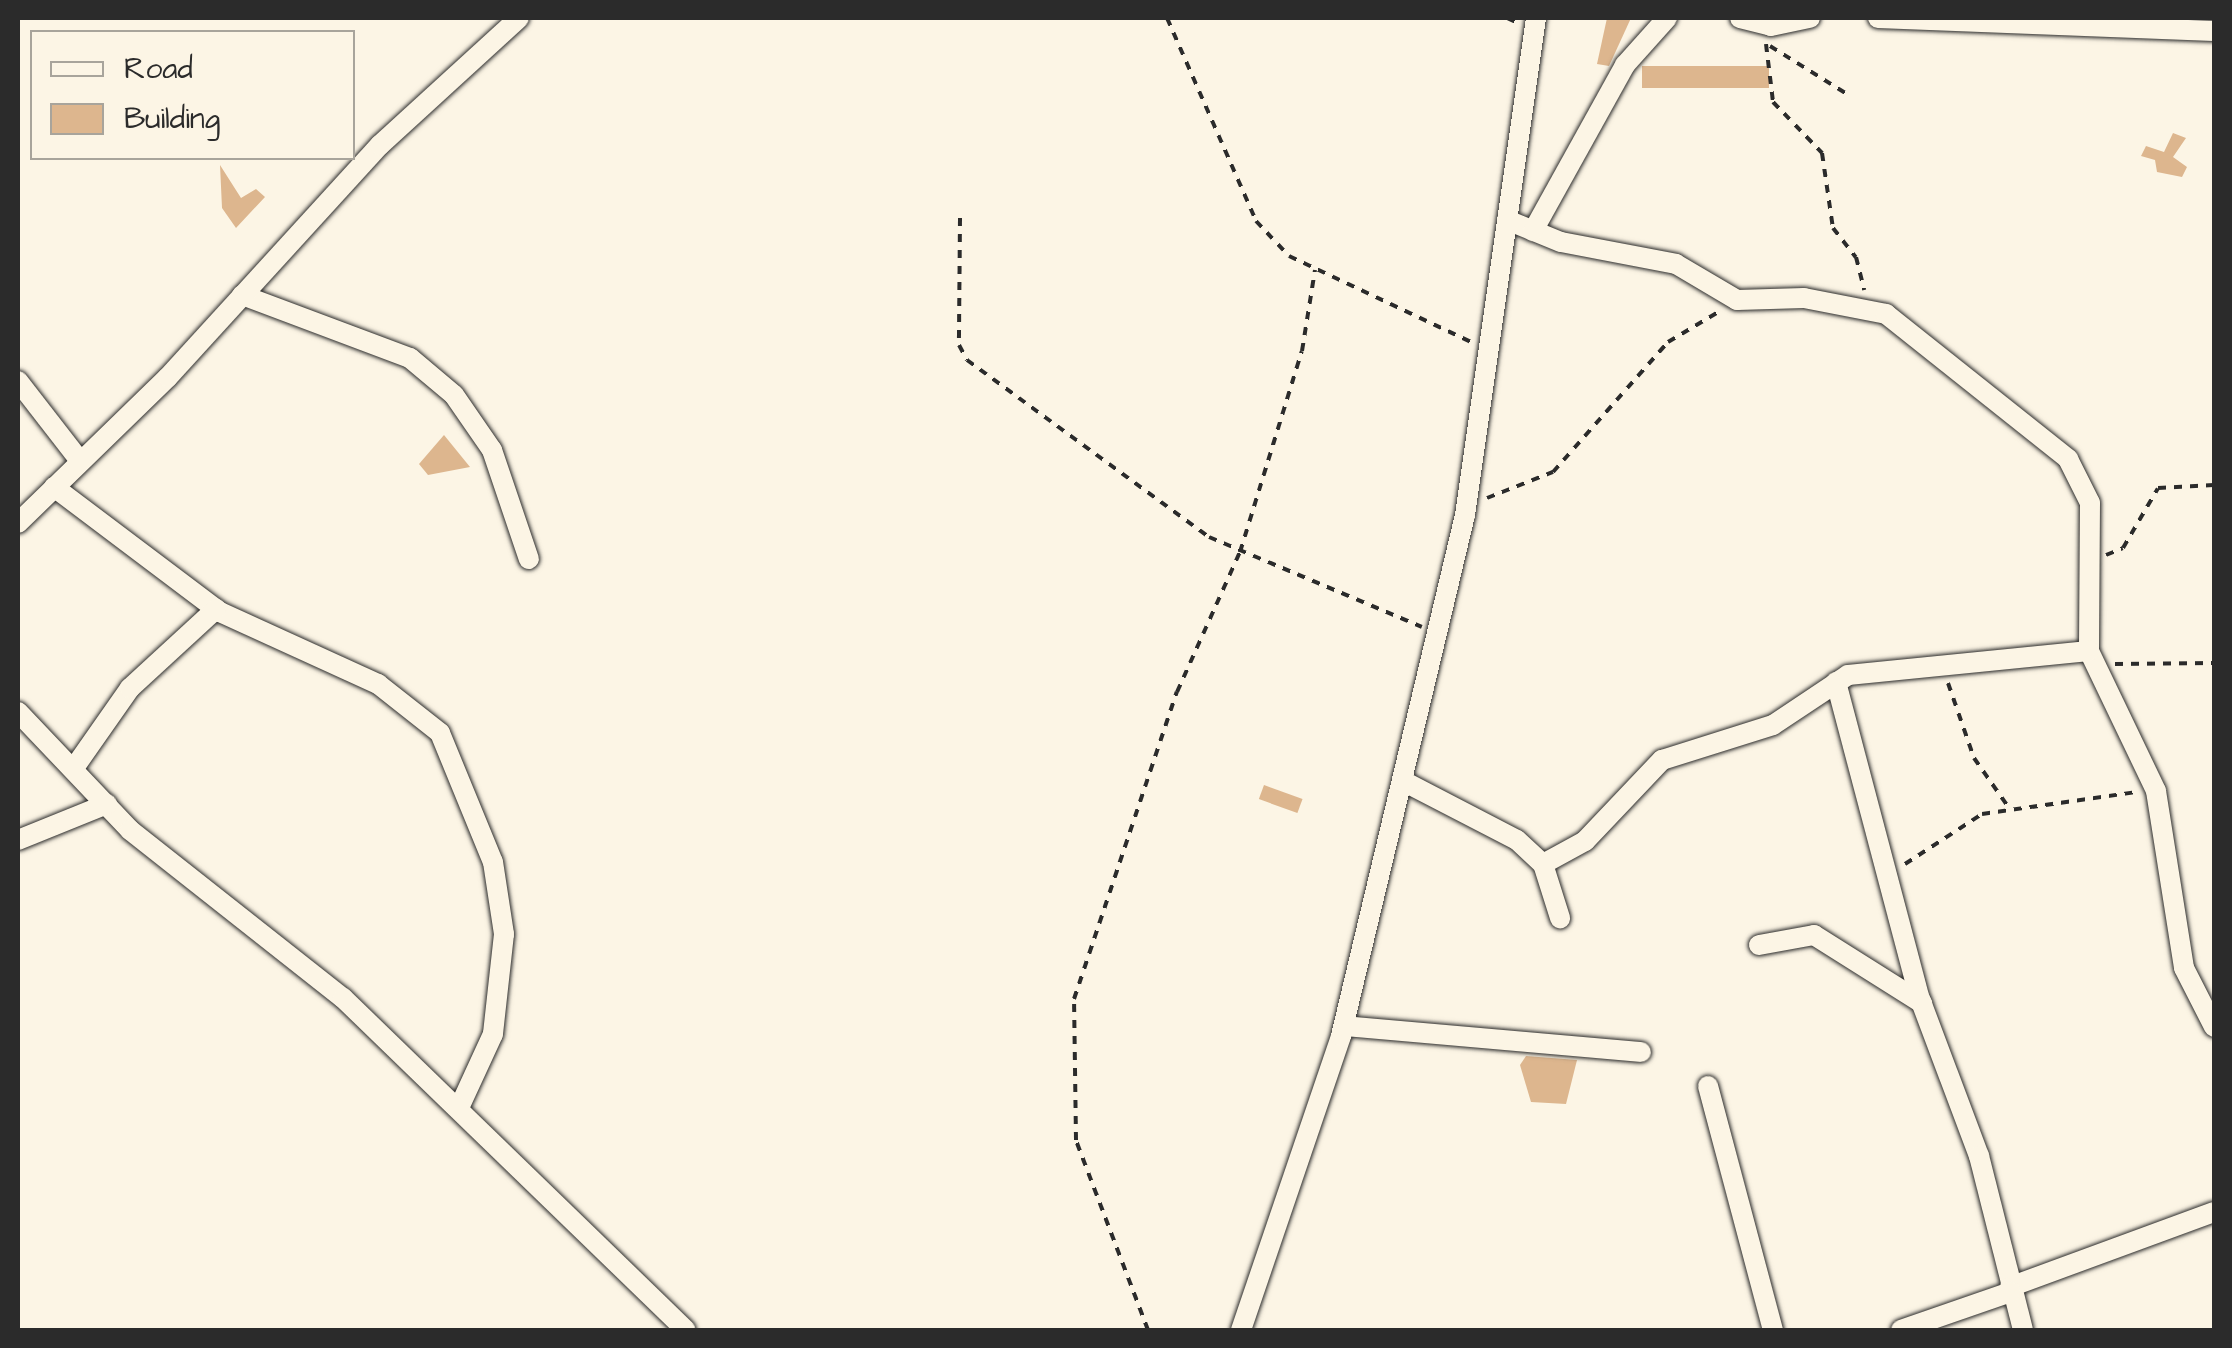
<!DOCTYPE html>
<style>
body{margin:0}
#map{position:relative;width:2232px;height:1348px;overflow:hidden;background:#fcf5e5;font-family:"Architects Daughter",sans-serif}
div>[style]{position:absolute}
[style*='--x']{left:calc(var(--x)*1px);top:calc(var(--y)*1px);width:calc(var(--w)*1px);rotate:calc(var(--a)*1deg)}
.building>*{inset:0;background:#ddb68e;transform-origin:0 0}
.path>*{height:4px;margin-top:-2px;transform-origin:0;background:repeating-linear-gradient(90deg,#2b2b2b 0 8px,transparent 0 16px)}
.roads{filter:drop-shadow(0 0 2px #2b2b2b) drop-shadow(0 0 2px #2b2b2b)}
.minor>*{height:20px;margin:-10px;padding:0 10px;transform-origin:10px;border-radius:10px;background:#fcf5e5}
span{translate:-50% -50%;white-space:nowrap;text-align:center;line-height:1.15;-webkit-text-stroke:8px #fcf5e5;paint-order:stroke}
.frame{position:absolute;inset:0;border:20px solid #2b2b2b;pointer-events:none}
.legend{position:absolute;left:30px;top:30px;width:325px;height:130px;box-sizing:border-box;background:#fcf5e5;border:2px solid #a8a49b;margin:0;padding:12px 18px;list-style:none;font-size:30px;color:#2b2b2b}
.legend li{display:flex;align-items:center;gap:20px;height:50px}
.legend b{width:50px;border:2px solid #a8a49b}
</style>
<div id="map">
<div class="building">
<i style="clip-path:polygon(1607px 18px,1631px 18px,1609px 66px,1597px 64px)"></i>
<i style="left:1769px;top:66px;width:22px;height:127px;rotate:90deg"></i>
<i style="clip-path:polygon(2173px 133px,2186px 138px,2173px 157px,2187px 167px,2182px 177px,2157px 172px,2155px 160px,2141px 156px,2146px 146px,2164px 152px)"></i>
<i style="clip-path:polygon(220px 165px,241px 198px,256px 189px,265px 197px,236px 228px,222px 208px)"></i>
<i style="clip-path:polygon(444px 435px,470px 467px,428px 475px,419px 464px)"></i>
<i style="left:1264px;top:785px;width:41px;height:15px;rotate:20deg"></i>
<i style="clip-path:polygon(1526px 1056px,1577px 1060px,1566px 1104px,1531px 1102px,1520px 1065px)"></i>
</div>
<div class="path">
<i style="--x:1167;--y:18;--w:222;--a:66.3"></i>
<i style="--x:1256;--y:221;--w:48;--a:46.7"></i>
<i style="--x:1289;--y:256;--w:204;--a:25.3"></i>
<i style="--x:1507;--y:18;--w:10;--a:24"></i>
<i style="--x:1766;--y:44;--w:58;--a:83.1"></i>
<i style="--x:1773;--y:102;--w:71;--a:46.1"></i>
<i style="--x:1822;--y:153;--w:76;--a:81.7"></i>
<i style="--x:1833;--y:228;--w:37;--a:52"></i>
<i style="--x:1856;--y:257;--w:34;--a:76"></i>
<i style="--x:1770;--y:46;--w:94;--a:32"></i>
<i style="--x:960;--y:218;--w:127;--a:90.5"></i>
<i style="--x:959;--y:345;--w:17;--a:62"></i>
<i style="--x:967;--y:360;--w:300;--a:36.2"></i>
<i style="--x:1209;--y:537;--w:231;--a:22.9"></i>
<i style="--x:1487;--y:498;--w:71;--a:-21.5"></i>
<i style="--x:1553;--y:472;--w:174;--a:-48.5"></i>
<i style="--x:1668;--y:342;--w:61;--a:-30.8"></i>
<i style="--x:2106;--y:555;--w:18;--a:-22"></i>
<i style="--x:2123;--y:548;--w:69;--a:-59.7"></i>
<i style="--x:2158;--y:488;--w:56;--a:-3.1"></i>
<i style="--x:2115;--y:664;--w:99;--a:-0.6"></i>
<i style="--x:1948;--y:683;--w:79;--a:70.9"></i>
<i style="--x:1974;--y:758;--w:61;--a:55"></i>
<i style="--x:1905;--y:864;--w:92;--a:-33"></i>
<i style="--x:1982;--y:814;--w:157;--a:-8.1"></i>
<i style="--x:1148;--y:1330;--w:203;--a:-110.8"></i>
<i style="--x:1076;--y:1140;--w:141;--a:-90.8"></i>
<i style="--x:1074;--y:999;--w:324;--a:-71.5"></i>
<i style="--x:1177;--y:692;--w:154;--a:-65.8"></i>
<i style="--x:1240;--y:552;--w:210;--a:-72.9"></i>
<i style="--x:1302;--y:351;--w:82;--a:-80.9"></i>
</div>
<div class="roads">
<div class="minor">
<i style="--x:1740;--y:18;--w:32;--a:14"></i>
<i style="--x:1771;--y:26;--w:40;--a:-12"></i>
<i style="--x:1878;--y:18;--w:336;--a:2.2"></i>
<i style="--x:1507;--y:220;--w:58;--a:22.2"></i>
<i style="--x:1561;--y:242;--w:117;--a:10.8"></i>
<i style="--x:1676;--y:264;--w:71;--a:30.5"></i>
<i style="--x:1737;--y:300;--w:67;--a:-1.7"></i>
<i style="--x:1804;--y:298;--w:84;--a:11"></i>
<i style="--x:1886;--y:314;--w:233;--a:38.5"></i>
<i style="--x:2068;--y:459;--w:49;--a:63.4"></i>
<i style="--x:2090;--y:503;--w:148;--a:90.4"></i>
<i style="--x:2089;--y:651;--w:155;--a:64.4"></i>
<i style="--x:2156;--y:791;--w:179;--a:81"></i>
<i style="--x:2184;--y:968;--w:66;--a:63"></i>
<i style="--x:1533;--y:231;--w:190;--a:-61"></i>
<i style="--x:1625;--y:65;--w:63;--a:-48.2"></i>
<i style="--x:242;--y:295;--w:179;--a:20.6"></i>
<i style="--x:410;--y:358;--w:57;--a:40.1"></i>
<i style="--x:454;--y:395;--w:67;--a:55.4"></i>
<i style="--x:492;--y:450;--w:115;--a:71.3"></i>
<i style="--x:18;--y:381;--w:101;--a:52.2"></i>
<i style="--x:54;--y:487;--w:208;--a:37"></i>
<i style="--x:220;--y:612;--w:174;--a:24.5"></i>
<i style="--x:378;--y:684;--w:79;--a:38.3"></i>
<i style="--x:440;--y:733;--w:139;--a:67.7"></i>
<i style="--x:493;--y:862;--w:73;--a:81.3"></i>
<i style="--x:504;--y:934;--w:101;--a:96.3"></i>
<i style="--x:493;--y:1034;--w:81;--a:114.7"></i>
<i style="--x:18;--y:523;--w:209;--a:-44.2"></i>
<i style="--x:168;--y:377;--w:314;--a:-47.6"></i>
<i style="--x:380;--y:145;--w:188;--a:-42.4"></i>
<i style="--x:1836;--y:682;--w:328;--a:75.2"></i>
<i style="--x:1920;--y:999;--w:168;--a:69.4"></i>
<i style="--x:1979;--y:1156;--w:179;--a:75.8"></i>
<i style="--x:18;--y:712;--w:163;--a:46.5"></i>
<i style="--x:130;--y:830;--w:271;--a:38.3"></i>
<i style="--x:343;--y:998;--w:477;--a:44.1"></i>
<i style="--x:74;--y:768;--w:98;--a:-55"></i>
<i style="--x:130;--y:688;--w:117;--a:-42.6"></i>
<i style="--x:1403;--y:781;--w:128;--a:27.4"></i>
<i style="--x:1517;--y:840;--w:35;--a:43"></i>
<i style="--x:1543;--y:864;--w:57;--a:72.5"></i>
<i style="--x:18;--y:840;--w:96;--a:-22"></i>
<i style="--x:1543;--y:864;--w:48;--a:-28.7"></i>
<i style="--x:1585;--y:841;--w:112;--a:-46.5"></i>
<i style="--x:1662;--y:760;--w:116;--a:-17.5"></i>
<i style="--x:1773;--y:725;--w:90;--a:-33.7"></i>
<i style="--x:1848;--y:675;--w:242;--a:-5.7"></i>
<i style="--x:1759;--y:945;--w:56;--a:-10.3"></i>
<i style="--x:1814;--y:935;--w:128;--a:32.2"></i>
<i style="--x:1344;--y:1026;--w:298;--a:5"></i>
<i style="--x:1708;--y:1086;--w:253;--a:75.1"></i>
<i style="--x:2010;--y:1287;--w:217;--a:-20.2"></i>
<i style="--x:1241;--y:1330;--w:311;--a:-71.2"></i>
<i style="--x:1341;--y:1036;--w:536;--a:-76.61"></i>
<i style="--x:1465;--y:515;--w:502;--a:-81.87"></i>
<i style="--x:1901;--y:1330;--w:116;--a:-19.1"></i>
</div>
</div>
<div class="frame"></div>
<ul class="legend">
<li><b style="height:12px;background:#fcf5e5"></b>Road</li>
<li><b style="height:28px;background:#ddb68e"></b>Building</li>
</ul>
</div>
